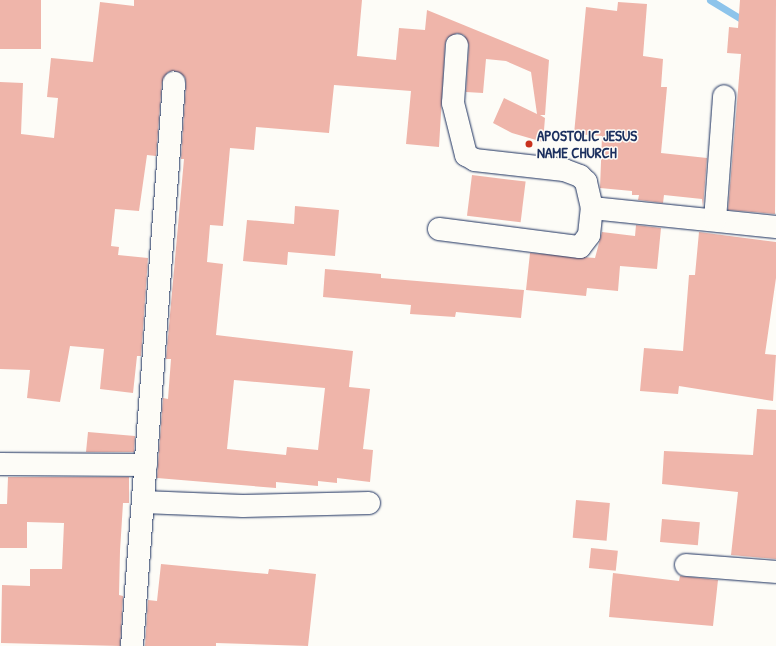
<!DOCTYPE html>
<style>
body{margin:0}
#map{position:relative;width:776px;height:646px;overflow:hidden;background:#fdfcf7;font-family:"Patrick Hand",sans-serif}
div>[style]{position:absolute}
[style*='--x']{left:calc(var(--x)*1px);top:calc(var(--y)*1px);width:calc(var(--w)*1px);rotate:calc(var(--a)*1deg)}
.stream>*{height:7px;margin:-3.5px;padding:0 3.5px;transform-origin:3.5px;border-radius:3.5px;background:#8dc4eb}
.building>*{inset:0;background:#efb5aa;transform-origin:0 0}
.roads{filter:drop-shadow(0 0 1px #1b2f5e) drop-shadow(0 0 1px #1b2f5e)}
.minor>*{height:22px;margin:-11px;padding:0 11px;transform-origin:11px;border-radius:11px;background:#fdfcf7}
.dots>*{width:11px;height:11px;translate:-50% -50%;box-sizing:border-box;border:2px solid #fdfcf7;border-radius:50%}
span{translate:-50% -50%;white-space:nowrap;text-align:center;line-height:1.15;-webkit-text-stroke:3px #fdfcf7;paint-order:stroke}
.poi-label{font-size:15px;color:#1b2f5e;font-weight:700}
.left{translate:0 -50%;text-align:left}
</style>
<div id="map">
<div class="stream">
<i style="--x:710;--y:0;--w:42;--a:31.4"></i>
</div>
<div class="building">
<i style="left:0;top:0;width:41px;height:49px"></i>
<i style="clip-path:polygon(evenodd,134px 0,362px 0,357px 56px,396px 60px,399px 28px,425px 30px,427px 10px,549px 60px,545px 115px,540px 115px,545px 118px,543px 142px,512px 133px,493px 123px,504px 98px,537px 114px,531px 72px,506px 61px,486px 59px,483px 93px,466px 92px,469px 45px,464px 35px,457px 33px,447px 38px,445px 44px,439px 147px,406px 144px,411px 91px,334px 85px,329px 133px,256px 127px,254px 150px,230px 148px,223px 226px,210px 225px,207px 262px,223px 264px,216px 335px,353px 351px,349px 387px,370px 389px,363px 449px,373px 450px,370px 482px,337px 478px,337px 483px,318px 481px,318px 486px,276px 482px,276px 488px,157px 478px,163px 398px,168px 399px,171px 359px,166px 359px,184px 159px,181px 159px,186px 84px,185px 77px,175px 71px,168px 72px,162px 82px,156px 156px,147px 155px,139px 211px,115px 209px,111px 246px,119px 247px,118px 255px,148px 258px,141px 356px,137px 356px,133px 393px,100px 389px,104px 349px,70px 346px,60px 402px,27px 398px,30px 370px,0 369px,0 82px,23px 83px,21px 134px,54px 138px,58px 98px,47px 97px,51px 58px,93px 62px,100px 2px,134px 6px,134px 0,234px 380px,325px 388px,318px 450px,287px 447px,286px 455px,227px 449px,234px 380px)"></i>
<i style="clip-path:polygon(740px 0,776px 0,775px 214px,728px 210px,741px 54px,727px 53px,729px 27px,738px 28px)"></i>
<i style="clip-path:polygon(618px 2px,647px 4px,643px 56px,663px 59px,661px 87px,667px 87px,661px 153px,707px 158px,703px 207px,702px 199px,664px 195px,663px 203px,638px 200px,639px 195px,632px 195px,632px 191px,600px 188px,602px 136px,574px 134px,586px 7px,617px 11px)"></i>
<i style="left:472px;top:175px;width:54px;height:41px;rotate:7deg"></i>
<i style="clip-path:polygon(295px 206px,339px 210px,335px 256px,288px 252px,287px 265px,243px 261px,247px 220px,294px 224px)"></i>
<i style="clip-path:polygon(636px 225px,661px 228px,657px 269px,620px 266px,618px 291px,587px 288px,586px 296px,526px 290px,530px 253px,595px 258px,602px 232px,635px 236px)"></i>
<i style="clip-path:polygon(699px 232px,776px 242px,776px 278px,765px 354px,776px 355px,773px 401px,679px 386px,678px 394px,640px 391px,644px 348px,683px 351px,689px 275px,695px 275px)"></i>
<i style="clip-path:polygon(325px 269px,381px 274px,381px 278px,524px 290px,521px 318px,456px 312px,455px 317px,410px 314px,411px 305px,323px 297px)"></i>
<i style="clip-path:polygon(757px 409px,776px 410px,776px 559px,731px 555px,738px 492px,662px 484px,664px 451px,753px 455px)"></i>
<i style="clip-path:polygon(88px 432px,135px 436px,134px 452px,86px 452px)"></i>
<i style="clip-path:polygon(8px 477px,129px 477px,129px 503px,123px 503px,120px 551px,119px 595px,123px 596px,120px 646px,1px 643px,2px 585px,30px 586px,30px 569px,62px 569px,64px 523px,27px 522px,27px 548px,0 548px,0 504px,7px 504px)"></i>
<i style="left:576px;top:500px;width:34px;height:38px;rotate:5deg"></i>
<i style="left:662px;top:519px;width:38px;height:23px;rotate:5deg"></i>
<i style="left:591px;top:548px;width:27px;height:20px;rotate:6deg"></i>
<i style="clip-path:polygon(161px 564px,268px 574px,269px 569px,316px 574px,308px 646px,216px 643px,216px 646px,145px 646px,148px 600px,157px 601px)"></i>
<i style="clip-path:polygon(613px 573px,679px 581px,680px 576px,718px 580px,713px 626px,609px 617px)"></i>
</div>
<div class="roads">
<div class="minor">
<i style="--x:592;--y:208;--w:185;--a:5.9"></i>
<i style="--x:715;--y:220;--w:124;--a:-85.8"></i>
<i style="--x:439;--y:229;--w:142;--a:7.3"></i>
<i style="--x:580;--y:247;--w:15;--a:-53"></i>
<i style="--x:589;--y:235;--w:27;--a:-84"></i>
<i style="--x:592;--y:208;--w:27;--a:-103"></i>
<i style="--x:586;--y:182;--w:8;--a:-135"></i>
<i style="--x:580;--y:176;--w:17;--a:-159"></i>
<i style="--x:564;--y:170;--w:90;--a:-173.6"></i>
<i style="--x:475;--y:160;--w:10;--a:-151"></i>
<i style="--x:466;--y:155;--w:54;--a:-104"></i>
<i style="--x:453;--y:103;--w:58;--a:-86.1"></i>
<i style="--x:0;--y:464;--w:146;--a:0.4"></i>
<i style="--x:143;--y:502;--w:100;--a:2.3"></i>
<i style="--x:243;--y:506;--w:126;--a:-1.4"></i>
<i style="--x:686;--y:565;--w:90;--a:4.4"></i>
<i style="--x:132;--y:646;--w:565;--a:-85.73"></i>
</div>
</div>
<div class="dots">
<i style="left:529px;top:144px;background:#c8321e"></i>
</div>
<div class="poi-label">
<span class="left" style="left:537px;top:144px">APOSTOLIC JESUS<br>NAME CHURCH</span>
</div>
</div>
